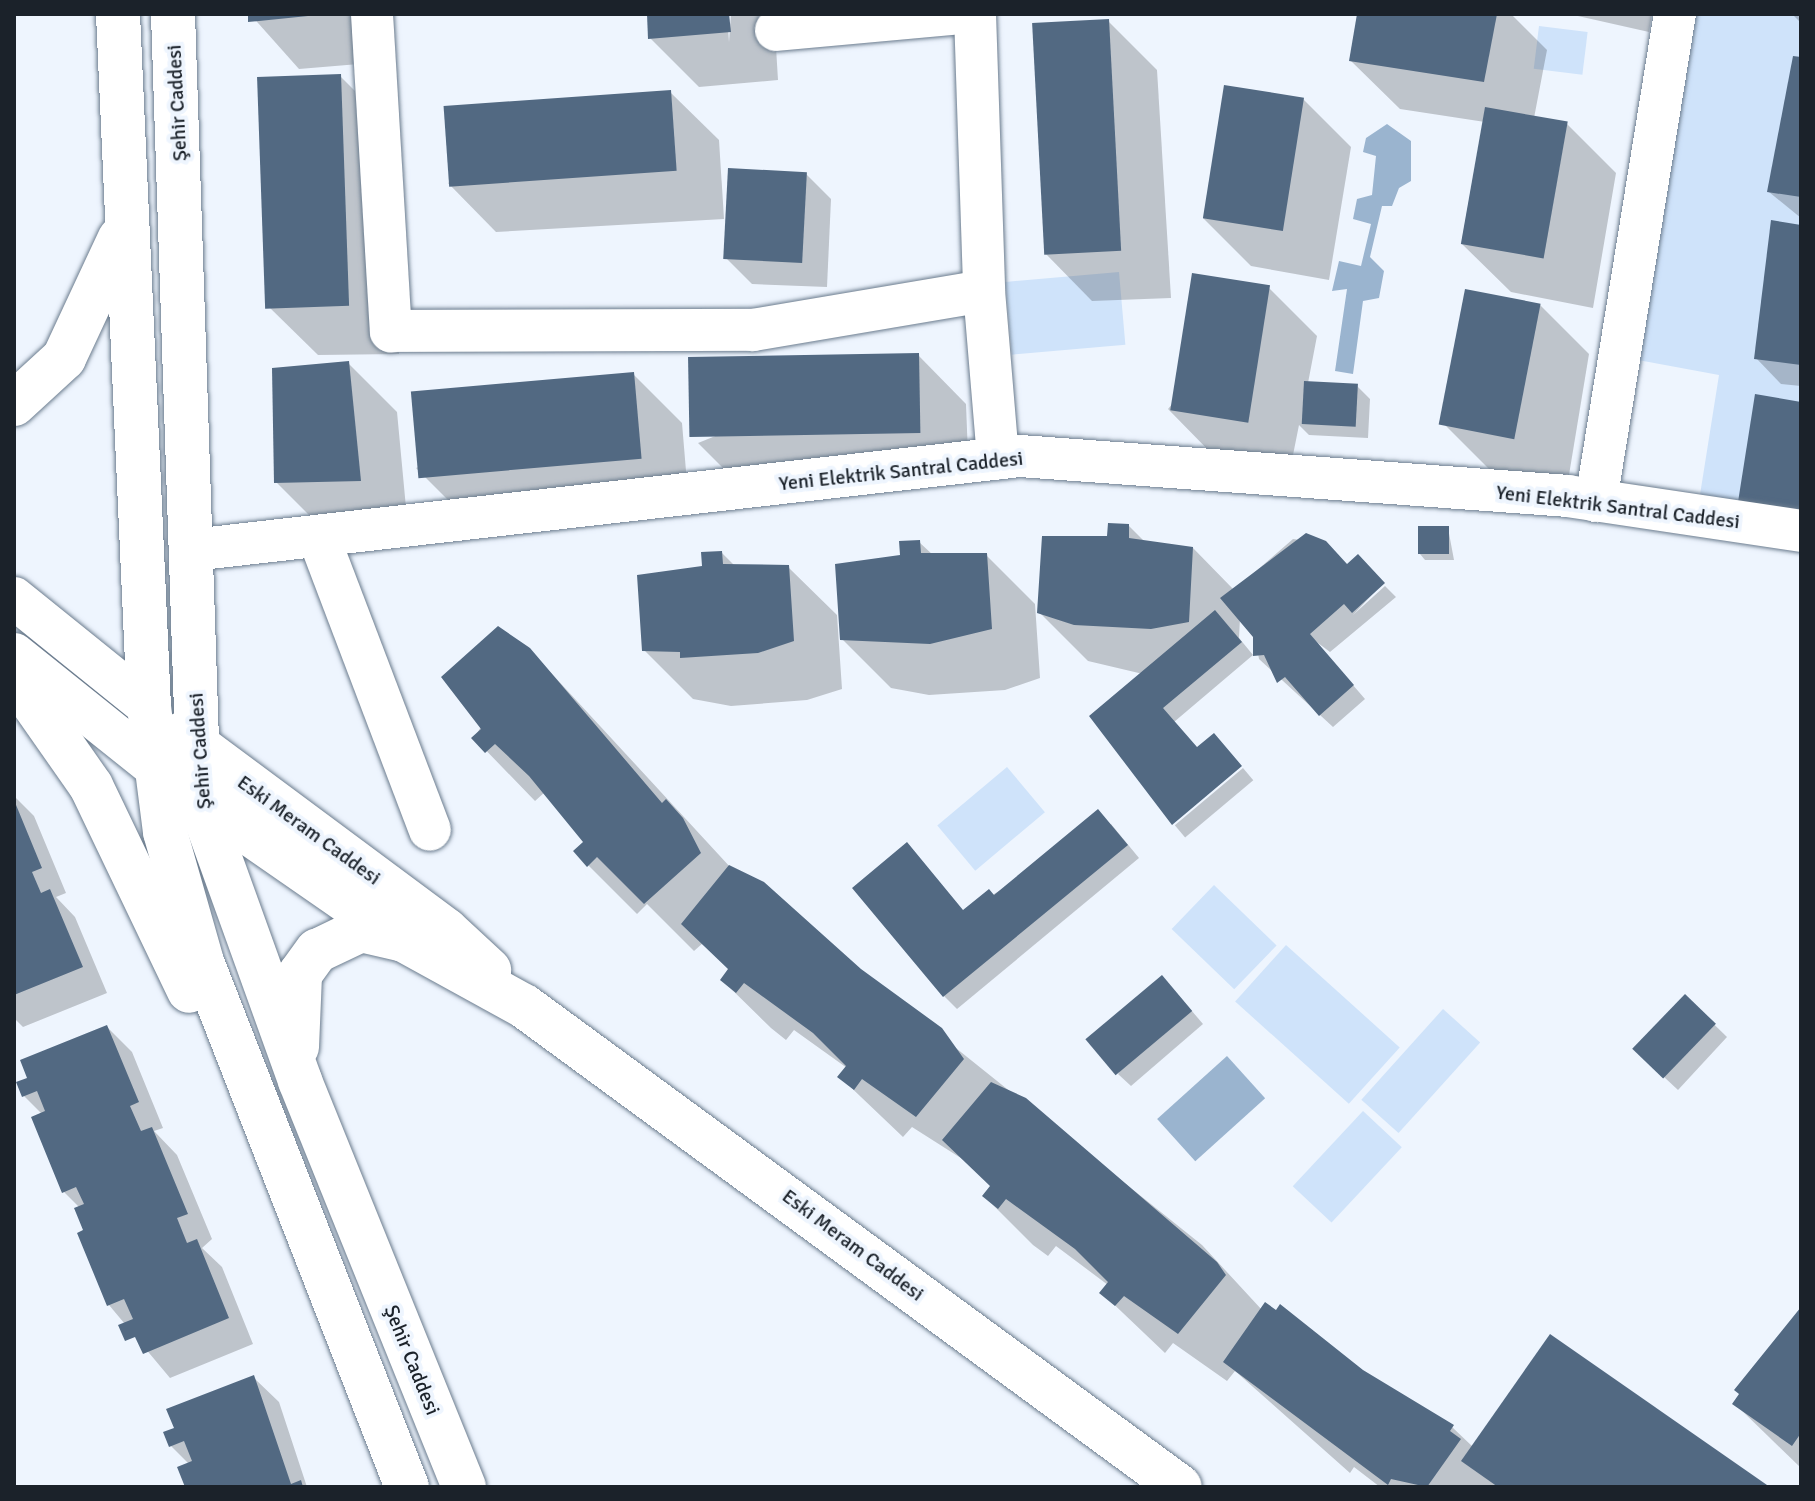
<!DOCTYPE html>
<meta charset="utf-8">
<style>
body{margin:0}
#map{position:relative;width:1815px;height:1501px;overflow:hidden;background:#eef5fe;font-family:Signika,sans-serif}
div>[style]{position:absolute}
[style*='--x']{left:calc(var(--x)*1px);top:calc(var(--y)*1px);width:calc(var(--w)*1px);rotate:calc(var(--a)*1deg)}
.green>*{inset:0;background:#cfe3fa;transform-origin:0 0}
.water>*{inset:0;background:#9ab4cf;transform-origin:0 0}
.shadow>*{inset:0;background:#0003;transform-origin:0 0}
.building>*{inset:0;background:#526982;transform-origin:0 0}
.roads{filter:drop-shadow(0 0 2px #6b7c8e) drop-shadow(0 0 2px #6b7c8e)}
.minor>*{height:42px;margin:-21px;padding:0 21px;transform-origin:21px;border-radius:21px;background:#fff}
.major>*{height:44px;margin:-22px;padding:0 22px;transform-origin:22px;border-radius:22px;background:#fff}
span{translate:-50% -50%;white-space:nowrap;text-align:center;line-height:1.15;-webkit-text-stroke:8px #eef5fe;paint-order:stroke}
.street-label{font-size:20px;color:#1b222a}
.frame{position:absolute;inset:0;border:16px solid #1b222a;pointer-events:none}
</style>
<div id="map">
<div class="green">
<i style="clip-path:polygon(1691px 14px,1801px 14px,1801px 519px,1699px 501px,1719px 375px,1638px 360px)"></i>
<i style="left:1539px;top:26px;width:49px;height:43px;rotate:7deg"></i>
<i style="left:1119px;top:272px;width:73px;height:114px;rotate:85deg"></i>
<i style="left:1007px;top:767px;width:59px;height:91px;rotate:50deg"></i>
<i style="left:1214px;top:885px;width:87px;height:61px;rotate:44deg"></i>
<i style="left:1286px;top:945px;width:153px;height:76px;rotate:42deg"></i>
<i style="left:1443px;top:1009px;width:50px;height:122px;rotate:42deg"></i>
<i style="left:1363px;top:1111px;width:53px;height:103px;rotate:43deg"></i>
</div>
<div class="water">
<i style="clip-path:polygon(1387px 124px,1411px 141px,1411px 181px,1399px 188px,1392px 206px,1382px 206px,1370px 257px,1384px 271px,1379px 298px,1363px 301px,1353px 374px,1335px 371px,1347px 289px,1332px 291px,1339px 261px,1361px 266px,1371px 224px,1353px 219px,1357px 199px,1372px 195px,1376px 156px,1363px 152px,1366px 138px)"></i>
<i style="left:1227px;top:1056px;width:57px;height:94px;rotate:48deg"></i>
</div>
<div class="shadow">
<i style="clip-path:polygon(250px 14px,380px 14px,383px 62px,299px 69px)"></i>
<i style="clip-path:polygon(649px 14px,727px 14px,729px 42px,731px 14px,774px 14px,778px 80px,699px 87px,650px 38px)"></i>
<i style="clip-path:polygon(1359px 14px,1511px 14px,1547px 50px,1534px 118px,1567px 124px,1616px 173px,1593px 308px,1511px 292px,1462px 244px,1485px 122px,1400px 109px,1351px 61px)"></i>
<i style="clip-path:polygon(1569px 14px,1652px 14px,1649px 32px)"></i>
<i style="clip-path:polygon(1792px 14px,1801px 14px,1801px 23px)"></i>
<i style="clip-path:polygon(1108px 21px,1157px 70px,1171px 298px,1092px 301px,1044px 252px)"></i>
<i style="clip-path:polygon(1801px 59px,1801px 218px,1769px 192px)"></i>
<i style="clip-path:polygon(340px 76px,389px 125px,399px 354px,318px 355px,269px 307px)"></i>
<i style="clip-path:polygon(670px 92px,719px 140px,724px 219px,496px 232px,448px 183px)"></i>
<i style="clip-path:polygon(1303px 99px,1351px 147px,1329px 280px,1251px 266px,1203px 218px)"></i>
<i style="clip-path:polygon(806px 174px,831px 199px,827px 287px,752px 284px,726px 258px)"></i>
<i style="clip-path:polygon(1801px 227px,1801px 386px,1781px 384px,1756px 358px)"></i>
<i style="clip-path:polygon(1269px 288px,1317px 336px,1308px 383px,1357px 386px,1370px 399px,1368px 438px,1309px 435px,1299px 425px,1290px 470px,1216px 458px,1168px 409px)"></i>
<i style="clip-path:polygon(1540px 305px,1589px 354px,1567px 487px,1493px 473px,1444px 424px)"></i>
<i style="clip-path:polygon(918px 355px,966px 404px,969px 481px,747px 492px,698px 443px)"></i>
<i style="clip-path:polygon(348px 363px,397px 412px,408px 529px,325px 531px,276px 482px)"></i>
<i style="clip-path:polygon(633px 374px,682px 423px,689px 507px,464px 516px,416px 468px)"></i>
<i style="clip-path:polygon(1129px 526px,1145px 542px,1193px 548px,1234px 590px,1293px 539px,1325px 543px,1348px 566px,1383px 583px,1353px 615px,1385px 586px,1396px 597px,1330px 652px,1314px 640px,1365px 699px,1333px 727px,1259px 659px,1255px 636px,1240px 618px,1239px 638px,1253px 655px,1174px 722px,1172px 822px,1143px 674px,1088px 661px,1039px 612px)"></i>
<i style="clip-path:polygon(1448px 528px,1454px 560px,1425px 560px,1420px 554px)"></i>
<i style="clip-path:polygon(919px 542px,933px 555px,986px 555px,1035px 604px,1040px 678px,1005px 690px,929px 695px,891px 688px,842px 639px)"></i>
<i style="clip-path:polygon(722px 553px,735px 566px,788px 567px,837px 615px,842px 689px,807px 700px,731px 706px,693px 699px,644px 650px)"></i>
<i style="clip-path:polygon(529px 649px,731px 868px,1202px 1245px,1262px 1310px,1452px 1427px,1473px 1447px,1550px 1337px,1766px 1487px,1380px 1487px,1354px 1467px,1350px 1473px,1235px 1371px,1227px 1381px,1173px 1343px,1165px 1353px,1102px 1293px,1108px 1285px,1056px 1246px,1048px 1256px,1033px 1245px,984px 1196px,992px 1187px,967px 1162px,912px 1127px,903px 1137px,840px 1077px,847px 1068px,794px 1030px,786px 1040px,771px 1028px,722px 980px,730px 970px,703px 943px,694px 951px,647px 904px,637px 914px,588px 865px,586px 842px,545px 792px,535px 801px,474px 738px)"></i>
<i style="left:1243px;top:768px;width:16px;height:89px;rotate:50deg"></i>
<i style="clip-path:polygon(14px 796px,34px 816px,66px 893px,56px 897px,75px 917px,107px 993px,23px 1027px,14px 1018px)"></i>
<i style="clip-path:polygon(1111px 824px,1139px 858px,957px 1009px,944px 996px,964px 912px)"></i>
<i style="clip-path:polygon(1174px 990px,1203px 1024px,1131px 1086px,1118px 1074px)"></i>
<i style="clip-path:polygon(1686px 997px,1727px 1037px,1678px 1090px,1649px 1063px)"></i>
<i style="clip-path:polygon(107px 1027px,132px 1052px,163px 1128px,154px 1131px,177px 1155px,212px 1239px,202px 1248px,222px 1267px,253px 1344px,170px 1378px,109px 1305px,80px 1208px,63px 1191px,42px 1114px,24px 1096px)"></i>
<i style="clip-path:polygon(1801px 1310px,1801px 1468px,1735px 1404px)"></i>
<i style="clip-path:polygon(253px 1377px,279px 1402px,307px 1487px,187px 1487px,189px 1464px,171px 1446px)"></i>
</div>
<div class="building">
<i style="clip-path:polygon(248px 14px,308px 14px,308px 16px,248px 22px)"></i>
<i style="clip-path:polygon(647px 14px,729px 14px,731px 32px,648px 39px)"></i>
<i style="clip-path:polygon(1357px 14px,1497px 14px,1484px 82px,1349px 61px)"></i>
<i style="left:1109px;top:19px;width:232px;height:77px;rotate:87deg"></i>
<i style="clip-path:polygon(1793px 56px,1801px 57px,1801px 197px,1767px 192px)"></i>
<i style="left:341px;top:74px;width:232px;height:84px;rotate:88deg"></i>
<i style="left:1224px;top:85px;width:81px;height:135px;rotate:9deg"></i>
<i style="left:671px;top:90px;width:81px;height:228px;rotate:86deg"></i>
<i style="left:1485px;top:107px;width:84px;height:139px;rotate:10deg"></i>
<i style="left:728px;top:168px;width:79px;height:91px;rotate:3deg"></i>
<i style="clip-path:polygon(1771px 220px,1801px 225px,1801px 365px,1754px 359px)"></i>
<i style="left:1192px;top:273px;width:79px;height:139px;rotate:9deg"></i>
<i style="left:1465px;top:289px;width:77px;height:138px;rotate:11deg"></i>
<i style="left:919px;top:353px;width:80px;height:231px;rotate:89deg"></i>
<i style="clip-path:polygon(349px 361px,361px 481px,274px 483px,272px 368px)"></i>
<i style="left:634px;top:372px;width:87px;height:224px;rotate:85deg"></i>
<i style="left:1304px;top:381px;width:54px;height:43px;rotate:3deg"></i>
<i style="clip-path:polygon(1755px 394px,1801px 402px,1801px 512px,1738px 502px)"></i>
<i style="clip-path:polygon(1108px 523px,1129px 524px,1129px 538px,1193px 547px,1189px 622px,1151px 629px,1074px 625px,1037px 613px,1042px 536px,1107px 536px)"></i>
<i style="left:1418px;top:526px;width:31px;height:28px"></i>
<i style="clip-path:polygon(1306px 533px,1326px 541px,1347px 564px,1358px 554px,1385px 583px,1352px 613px,1344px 604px,1310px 634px,1354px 685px,1319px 716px,1285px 677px,1277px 683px,1264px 655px,1253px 656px,1253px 637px,1220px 598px)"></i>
<i style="clip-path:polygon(920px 540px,921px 553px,987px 553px,992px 629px,930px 644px,840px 640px,835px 564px,900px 555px,899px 541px)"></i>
<i style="clip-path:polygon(722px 551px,723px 564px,789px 565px,794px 641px,758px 653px,680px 658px,680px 652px,642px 651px,637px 575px,702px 566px,701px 552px)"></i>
<i style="clip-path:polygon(1215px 610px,1242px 642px,1163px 708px,1197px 747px,1214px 733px,1242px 766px,1172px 825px,1089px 716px)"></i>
<i style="clip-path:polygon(498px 626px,530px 648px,662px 803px,666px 799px,683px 818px,701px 853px,644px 904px,597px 857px,587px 867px,573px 851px,583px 842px,529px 776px,495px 744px,485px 753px,471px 738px,481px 729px,441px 677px)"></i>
<i style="clip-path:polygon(14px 800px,42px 868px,32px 872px,41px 893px,50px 889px,83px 967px,14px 995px)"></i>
<i style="clip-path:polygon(1098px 809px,1128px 845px,943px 997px,852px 888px,907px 842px,963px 910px,989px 889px,994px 895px)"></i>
<i style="clip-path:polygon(729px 865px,764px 882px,861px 969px,942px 1028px,964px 1059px,916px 1117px,862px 1079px,854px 1090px,837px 1077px,846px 1066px,813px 1033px,744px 983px,736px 993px,720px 980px,728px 969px,681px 924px)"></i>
<i style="left:1162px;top:975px;width:47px;height:100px;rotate:50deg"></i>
<i style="left:1685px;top:994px;width:43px;height:76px;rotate:44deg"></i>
<i style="clip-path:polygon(107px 1025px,139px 1102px,130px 1106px,141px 1131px,152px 1127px,188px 1214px,177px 1218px,187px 1243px,197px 1239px,229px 1318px,143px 1354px,135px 1337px,125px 1341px,118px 1325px,133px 1319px,124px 1299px,107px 1306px,77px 1233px,83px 1230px,74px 1208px,84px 1204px,76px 1187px,62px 1193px,31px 1117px,45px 1111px,37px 1091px,22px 1097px,16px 1082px,27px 1078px,20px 1060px)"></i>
<i style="clip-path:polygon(991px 1082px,1026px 1098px,1217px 1262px,1226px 1275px,1178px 1334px,1124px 1296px,1115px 1306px,1099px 1293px,1108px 1282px,1075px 1249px,1006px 1199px,998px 1209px,982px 1196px,990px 1186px,942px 1140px)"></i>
<i style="clip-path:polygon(1265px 1302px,1276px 1310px,1280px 1304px,1363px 1370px,1454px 1425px,1450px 1431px,1461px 1439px,1427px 1487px,1391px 1479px,1388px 1485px,1223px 1362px)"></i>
<i style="clip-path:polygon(1801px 1307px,1801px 1433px,1792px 1446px,1732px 1404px,1739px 1394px,1734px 1390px)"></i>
<i style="clip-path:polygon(1550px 1334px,1767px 1485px,1765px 1487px,1498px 1487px,1461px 1461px)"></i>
<i style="clip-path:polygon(254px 1375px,291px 1484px,301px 1480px,303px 1487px,185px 1487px,177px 1467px,192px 1461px,184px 1441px,169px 1447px,163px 1432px,174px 1428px,166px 1409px)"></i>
</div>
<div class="roads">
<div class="minor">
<i style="--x:372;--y:14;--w:318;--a:86.6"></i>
<i style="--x:391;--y:331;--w:362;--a:-0.2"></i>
<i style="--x:753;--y:330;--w:234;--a:-9.6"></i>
<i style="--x:975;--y:14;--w:277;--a:88.1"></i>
<i style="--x:984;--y:291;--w:168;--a:85.2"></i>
<i style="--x:776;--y:30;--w:176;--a:-5.2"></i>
<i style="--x:1596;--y:501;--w:493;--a:-80.8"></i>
<i style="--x:319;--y:538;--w:312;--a:69.2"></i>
<i style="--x:192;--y:550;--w:833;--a:-6.48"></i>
<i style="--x:1020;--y:456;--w:549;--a:4.17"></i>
<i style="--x:1568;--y:496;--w:236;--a:8.5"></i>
<i style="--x:14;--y:598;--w:174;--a:38.9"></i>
<i style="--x:14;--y:654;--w:181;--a:38.7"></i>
</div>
<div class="major">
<i style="--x:118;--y:14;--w:694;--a:87.44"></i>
<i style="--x:149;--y:707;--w:126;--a:82.7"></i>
<i style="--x:165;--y:832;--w:135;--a:74.1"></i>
<i style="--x:202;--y:962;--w:564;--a:68.67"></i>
<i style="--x:173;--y:14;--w:786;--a:88.11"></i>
<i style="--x:199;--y:800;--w:299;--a:70.2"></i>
<i style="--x:300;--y:1081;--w:438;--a:68"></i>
<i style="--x:14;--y:404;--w:68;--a:-42.6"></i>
<i style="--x:64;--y:358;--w:132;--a:-65"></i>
<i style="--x:14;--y:676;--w:134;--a:55"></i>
<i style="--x:91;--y:786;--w:227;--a:64.4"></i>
<i style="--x:182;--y:734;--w:329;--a:36.6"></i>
<i style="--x:446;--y:930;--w:59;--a:42.9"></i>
<i style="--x:191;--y:793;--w:257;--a:34.7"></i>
<i style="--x:402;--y:939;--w:139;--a:28.8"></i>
<i style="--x:524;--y:1006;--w:813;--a:36.25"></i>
<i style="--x:297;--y:1047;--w:73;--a:-87.6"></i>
<i style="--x:300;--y:974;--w:29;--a:-54"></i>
<i style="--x:317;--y:951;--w:49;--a:-25.5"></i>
<i style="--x:361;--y:930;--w:40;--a:13"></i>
</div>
</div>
<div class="street-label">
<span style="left:177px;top:103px;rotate:-93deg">Şehir Caddesi</span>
<span style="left:901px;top:471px;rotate:-6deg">Yeni Elektrik Santral Caddesi</span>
<span style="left:1618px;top:507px;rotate:7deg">Yeni Elektrik Santral Caddesi</span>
<span style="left:200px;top:751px;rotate:-94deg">Şehir Caddesi</span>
<span style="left:309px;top:830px;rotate:36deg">Eski Meram Caddesi</span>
<span style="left:853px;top:1245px;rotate:37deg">Eski Meram Caddesi</span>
<span style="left:412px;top:1360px;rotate:68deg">Şehir Caddesi</span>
</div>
<div class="frame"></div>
</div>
